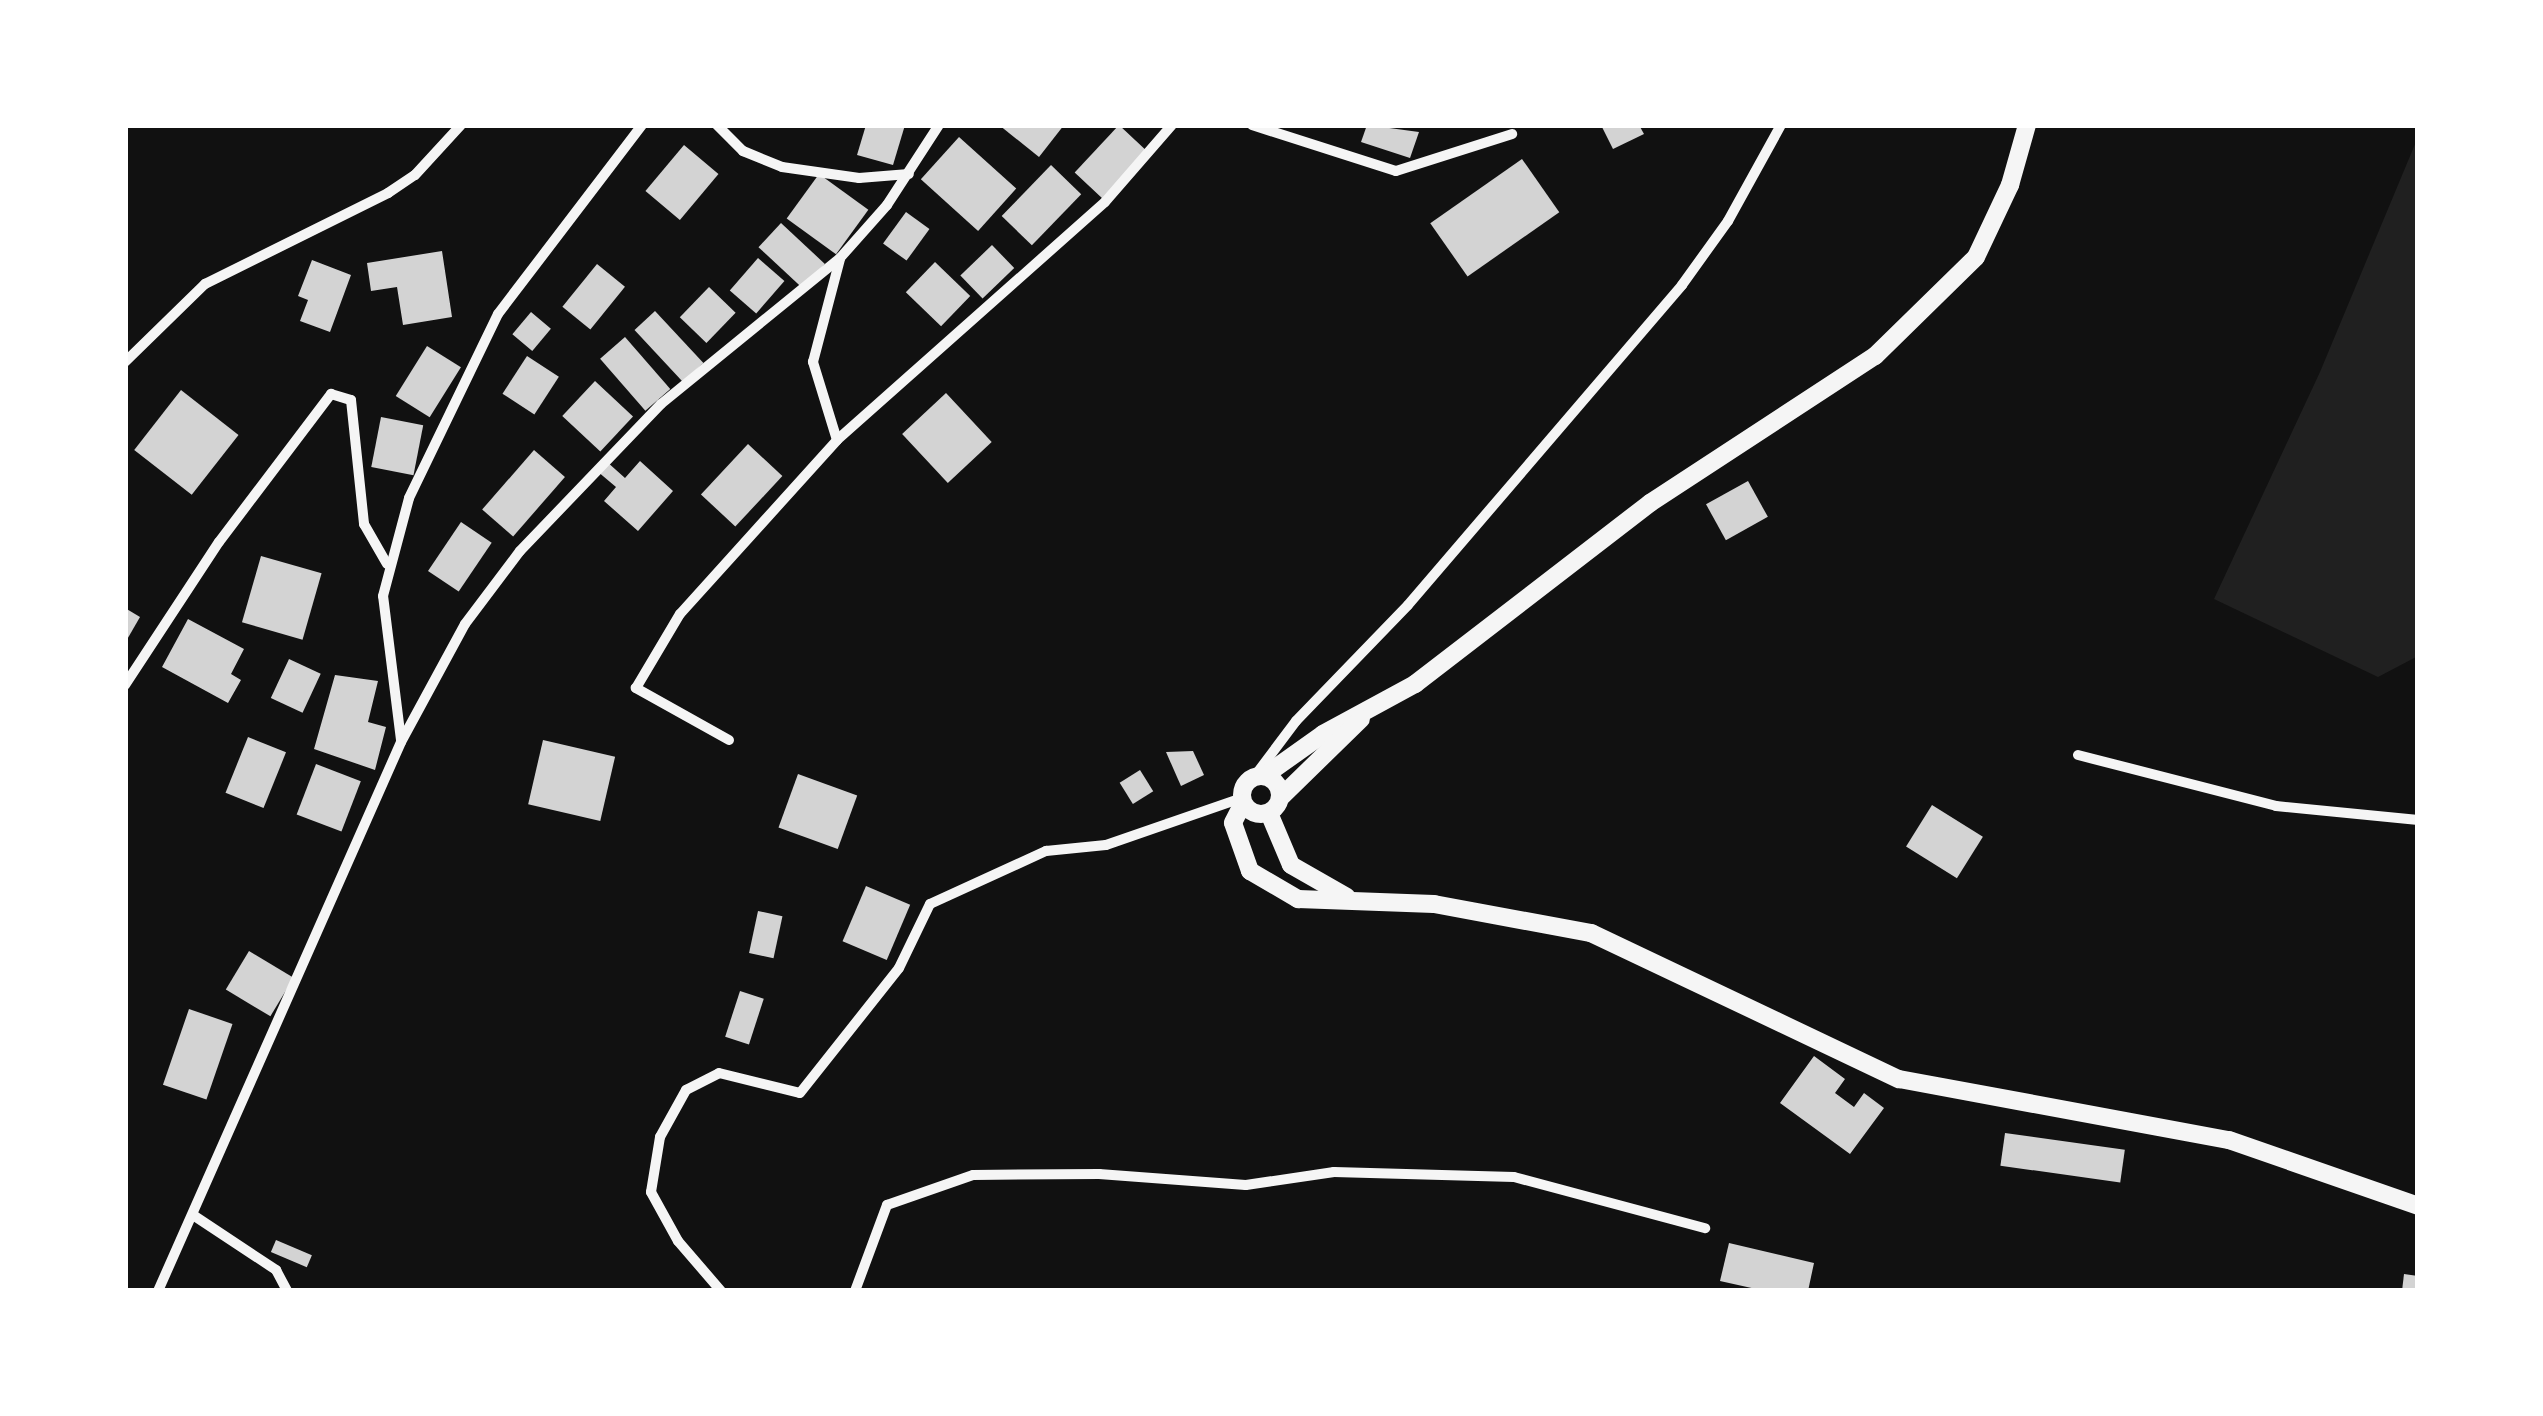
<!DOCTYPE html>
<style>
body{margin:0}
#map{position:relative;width:2543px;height:1416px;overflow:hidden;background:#111;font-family:"Titillium Web",sans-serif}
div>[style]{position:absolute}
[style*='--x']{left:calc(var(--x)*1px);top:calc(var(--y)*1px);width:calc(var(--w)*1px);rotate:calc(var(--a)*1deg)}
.green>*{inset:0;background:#202020}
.building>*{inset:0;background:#d3d3d3;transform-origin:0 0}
.minor>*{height:10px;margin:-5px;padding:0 5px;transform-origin:5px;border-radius:5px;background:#f5f5f5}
.secondary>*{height:18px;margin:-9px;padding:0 9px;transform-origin:9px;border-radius:9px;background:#f5f5f5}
.secondary>.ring{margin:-9px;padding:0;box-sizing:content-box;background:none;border:18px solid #f5f5f5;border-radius:50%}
span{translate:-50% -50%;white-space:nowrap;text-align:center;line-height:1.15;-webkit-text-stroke:8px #fff;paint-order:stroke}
.frame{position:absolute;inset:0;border:128px solid #fff;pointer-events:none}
</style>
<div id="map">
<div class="green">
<i style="clip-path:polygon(2418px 137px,2418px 656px,2378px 677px,2214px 599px,2320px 372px)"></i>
</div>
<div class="building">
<i style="clip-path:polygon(866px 125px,905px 125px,893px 165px,857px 155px)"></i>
<i style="clip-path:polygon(999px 125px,1064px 125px,1039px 157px)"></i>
<i style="left:1119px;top:125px;width:38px;height:65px;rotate:43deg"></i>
<i style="clip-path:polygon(1367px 125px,1419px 132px,1410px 158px,1361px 142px)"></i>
<i style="clip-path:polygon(1601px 125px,1639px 125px,1644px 134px,1613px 149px)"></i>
<i style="left:959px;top:137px;width:77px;height:57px;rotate:42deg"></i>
<i style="left:684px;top:145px;width:45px;height:60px;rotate:40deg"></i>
<i style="left:1522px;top:159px;width:65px;height:112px;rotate:55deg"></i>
<i style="left:1051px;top:165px;width:42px;height:71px;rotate:44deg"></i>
<i style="left:819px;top:174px;width:61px;height:55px;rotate:36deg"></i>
<i style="left:906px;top:212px;width:29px;height:39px;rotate:36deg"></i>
<i style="left:781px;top:223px;width:60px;height:33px;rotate:43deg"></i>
<i style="left:992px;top:245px;width:32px;height:44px;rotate:46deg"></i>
<i style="clip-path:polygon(442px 251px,452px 317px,403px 325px,397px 287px,371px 291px,367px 263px)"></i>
<i style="left:758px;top:258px;width:35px;height:43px;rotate:41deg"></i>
<i style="clip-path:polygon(312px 260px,351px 275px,330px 332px,300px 321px,308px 300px,298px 296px)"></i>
<i style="left:935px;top:262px;width:49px;height:42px;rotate:44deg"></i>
<i style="left:597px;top:264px;width:36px;height:55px;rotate:39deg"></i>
<i style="left:709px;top:287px;width:37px;height:42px;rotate:44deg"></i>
<i style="left:655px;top:311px;width:71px;height:28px;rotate:47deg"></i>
<i style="left:531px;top:312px;width:26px;height:29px;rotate:40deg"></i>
<i style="left:625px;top:337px;width:69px;height:33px;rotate:49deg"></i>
<i style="left:427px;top:346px;width:40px;height:59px;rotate:32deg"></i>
<i style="left:527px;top:356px;width:38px;height:45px;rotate:33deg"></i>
<i style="left:595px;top:381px;width:52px;height:48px;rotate:43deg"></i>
<i style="left:181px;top:390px;width:73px;height:76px;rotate:38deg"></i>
<i style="left:946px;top:393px;width:67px;height:60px;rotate:47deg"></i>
<i style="left:381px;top:417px;width:43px;height:51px;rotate:11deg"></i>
<i style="left:748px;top:444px;width:47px;height:69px;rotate:43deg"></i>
<i style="left:534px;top:450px;width:41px;height:79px;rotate:41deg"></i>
<i style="clip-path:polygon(606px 461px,625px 478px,640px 461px,673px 491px,638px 531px,604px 501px,616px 487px,597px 471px)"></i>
<i style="left:1748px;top:481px;width:41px;height:48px;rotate:61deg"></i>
<i style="left:461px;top:522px;width:37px;height:59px;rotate:34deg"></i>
<i style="left:261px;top:556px;width:63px;height:69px;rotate:16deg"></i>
<i style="clip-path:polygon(125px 608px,140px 617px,125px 643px)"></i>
<i style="clip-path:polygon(188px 619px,244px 649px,231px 674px,241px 680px,228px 703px,162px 667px)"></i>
<i style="left:289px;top:659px;width:35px;height:43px;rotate:25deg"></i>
<i style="clip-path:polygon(335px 675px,378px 681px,368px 722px,386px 727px,375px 770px,314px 749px)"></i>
<i style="left:248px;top:737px;width:41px;height:60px;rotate:22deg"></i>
<i style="left:543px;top:740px;width:74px;height:66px;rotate:13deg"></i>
<i style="clip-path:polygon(1193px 751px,1204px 775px,1181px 786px,1166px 752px)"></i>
<i style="left:316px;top:764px;width:48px;height:54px;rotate:21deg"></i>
<i style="left:1140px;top:770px;width:25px;height:24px;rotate:58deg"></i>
<i style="left:798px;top:774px;width:63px;height:57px;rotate:20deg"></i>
<i style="left:1932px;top:805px;width:60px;height:49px;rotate:32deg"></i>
<i style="left:866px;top:886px;width:48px;height:60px;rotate:23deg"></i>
<i style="left:758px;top:911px;width:25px;height:43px;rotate:12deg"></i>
<i style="left:249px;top:951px;width:52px;height:45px;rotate:31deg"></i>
<i style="left:740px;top:991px;width:25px;height:48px;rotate:18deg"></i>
<i style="left:189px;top:1009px;width:46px;height:80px;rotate:19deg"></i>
<i style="clip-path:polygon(1814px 1056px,1845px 1079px,1835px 1093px,1854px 1107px,1864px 1093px,1884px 1108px,1850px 1154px,1780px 1103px)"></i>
<i style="left:2005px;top:1133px;width:121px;height:33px;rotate:8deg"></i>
<i style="left:276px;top:1240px;width:39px;height:13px;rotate:23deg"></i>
<i style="clip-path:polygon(1729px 1243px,1814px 1263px,1808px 1291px,1765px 1291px,1720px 1281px)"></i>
<i style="clip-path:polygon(2404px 1274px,2418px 1276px,2418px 1291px,2402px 1291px)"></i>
</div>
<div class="minor">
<i style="--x:717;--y:125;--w:37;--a:45"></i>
<i style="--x:743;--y:151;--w:42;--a:22.3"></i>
<i style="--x:782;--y:167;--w:78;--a:8.1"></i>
<i style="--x:859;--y:178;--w:50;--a:-4.6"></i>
<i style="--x:1252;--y:125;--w:151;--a:17.7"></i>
<i style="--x:1396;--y:171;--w:122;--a:-17.7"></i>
<i style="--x:125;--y:362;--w:112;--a:-44.3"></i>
<i style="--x:205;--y:284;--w:204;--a:-26.4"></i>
<i style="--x:388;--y:193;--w:32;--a:-34"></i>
<i style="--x:415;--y:175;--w:68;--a:-47.4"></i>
<i style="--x:837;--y:440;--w:82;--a:-107.1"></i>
<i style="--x:813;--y:362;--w:106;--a:-75.3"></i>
<i style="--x:125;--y:685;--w:171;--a:-56.7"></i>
<i style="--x:219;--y:542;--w:186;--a:-52.9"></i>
<i style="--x:331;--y:394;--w:21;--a:17"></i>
<i style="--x:351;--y:400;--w:125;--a:84"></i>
<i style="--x:364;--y:524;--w:46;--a:60.1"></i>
<i style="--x:401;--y:740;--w:145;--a:-97.1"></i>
<i style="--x:383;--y:596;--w:101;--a:-75.1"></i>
<i style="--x:409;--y:498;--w:204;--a:-64.2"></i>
<i style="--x:498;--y:314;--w:238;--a:-52.7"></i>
<i style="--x:729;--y:740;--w:107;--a:-150.8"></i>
<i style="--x:636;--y:688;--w:86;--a:-59.3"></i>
<i style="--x:680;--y:614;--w:234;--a:-47.9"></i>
<i style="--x:837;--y:440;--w:358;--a:-41.6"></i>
<i style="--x:1105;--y:202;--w:102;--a:-49"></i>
<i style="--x:2078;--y:755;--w:204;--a:14.4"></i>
<i style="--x:2276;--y:806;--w:143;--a:5.6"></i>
<i style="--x:1254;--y:777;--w:70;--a:-53.1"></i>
<i style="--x:1296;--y:721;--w:161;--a:-46"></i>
<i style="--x:1408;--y:605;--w:421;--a:-49.4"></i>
<i style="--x:1682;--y:285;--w:79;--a:-54.3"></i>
<i style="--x:1728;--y:221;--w:110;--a:-61.1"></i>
<i style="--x:193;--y:1215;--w:100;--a:33.5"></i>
<i style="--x:276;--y:1270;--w:24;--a:62"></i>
<i style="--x:158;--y:1291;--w:600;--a:-66.12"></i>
<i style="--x:401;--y:742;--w:134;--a:-61.5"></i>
<i style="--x:465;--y:624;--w:91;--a:-53"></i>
<i style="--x:520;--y:551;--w:204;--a:-46.2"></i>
<i style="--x:661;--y:404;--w:231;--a:-39.2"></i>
<i style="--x:840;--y:258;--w:71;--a:-48.4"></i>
<i style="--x:887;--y:205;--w:95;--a:-57"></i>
<i style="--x:721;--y:1291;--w:66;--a:-130.7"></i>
<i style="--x:678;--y:1241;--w:56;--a:-118.9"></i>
<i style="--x:651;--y:1192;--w:56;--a:-80.7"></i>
<i style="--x:660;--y:1137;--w:54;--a:-61"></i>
<i style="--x:686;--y:1090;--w:37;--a:-27"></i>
<i style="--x:719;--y:1073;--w:83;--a:13.9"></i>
<i style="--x:800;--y:1093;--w:159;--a:-51.6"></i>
<i style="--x:899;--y:968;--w:71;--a:-64.2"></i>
<i style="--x:930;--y:904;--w:128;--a:-24.6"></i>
<i style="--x:1046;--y:851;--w:60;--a:-5.7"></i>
<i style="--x:1106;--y:845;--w:144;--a:-19.1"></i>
<i style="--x:855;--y:1291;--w:92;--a:-69.6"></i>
<i style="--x:887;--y:1205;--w:91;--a:-19.2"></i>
<i style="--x:973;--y:1175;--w:126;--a:-0.5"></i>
<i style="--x:1099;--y:1174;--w:147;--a:4.3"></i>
<i style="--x:1246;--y:1185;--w:89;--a:-8.4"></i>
<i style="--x:1334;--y:1172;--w:180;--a:1.6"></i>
<i style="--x:1514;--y:1177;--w:198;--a:15"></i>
</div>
<div class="secondary">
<i class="ring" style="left:1242px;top:776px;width:20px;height:20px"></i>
<i style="--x:1264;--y:776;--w:72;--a:-35.4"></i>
<i style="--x:1323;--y:734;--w:105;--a:-28.5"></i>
<i style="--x:1415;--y:684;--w:297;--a:-37.6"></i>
<i style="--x:1650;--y:503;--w:269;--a:-33.2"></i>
<i style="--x:1875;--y:356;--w:141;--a:-44.4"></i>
<i style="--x:1976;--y:257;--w:80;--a:-64.7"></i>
<i style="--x:2010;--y:185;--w:62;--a:-74.2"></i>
<i style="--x:1280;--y:798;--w:113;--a:-44.3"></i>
<i style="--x:1243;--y:803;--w:22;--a:117"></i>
<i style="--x:1233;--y:823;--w:51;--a:70.5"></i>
<i style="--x:1250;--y:871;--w:56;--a:30.3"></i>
<i style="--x:1298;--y:899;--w:136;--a:2.1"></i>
<i style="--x:1434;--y:904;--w:160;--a:10.5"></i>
<i style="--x:1591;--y:933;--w:341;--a:25.4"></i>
<i style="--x:1899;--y:1079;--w:336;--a:10.5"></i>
<i style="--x:2229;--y:1140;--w:200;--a:19.2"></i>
<i style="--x:1269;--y:813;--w:56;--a:67.1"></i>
<i style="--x:1291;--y:865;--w:64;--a:29.7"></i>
</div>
<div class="frame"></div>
</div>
